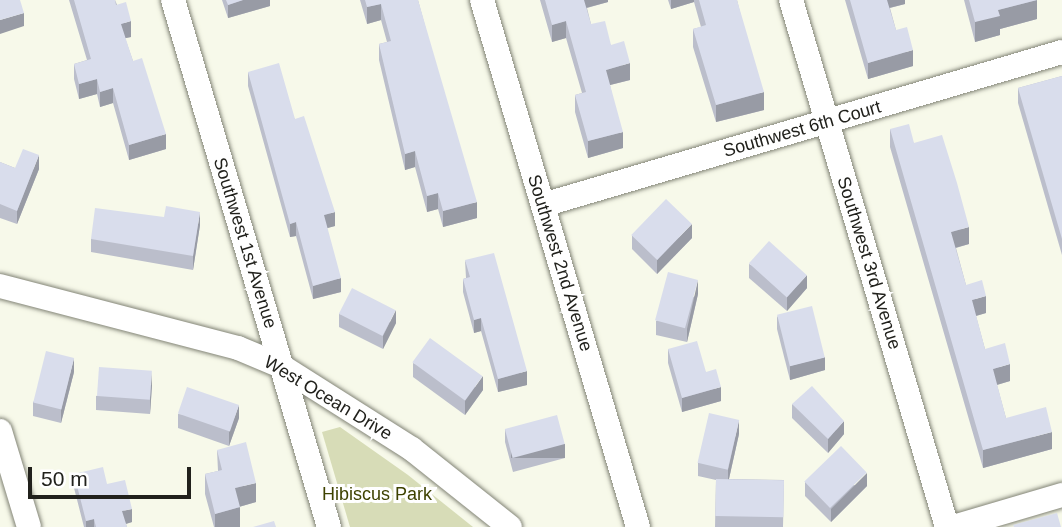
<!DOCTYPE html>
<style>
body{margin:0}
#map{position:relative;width:1062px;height:527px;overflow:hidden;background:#f7f9ea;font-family:Helvetica,sans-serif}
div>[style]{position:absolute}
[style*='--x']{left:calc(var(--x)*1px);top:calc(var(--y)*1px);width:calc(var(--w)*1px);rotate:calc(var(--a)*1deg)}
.green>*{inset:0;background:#d7dcb7}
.roads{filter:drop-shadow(0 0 2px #828476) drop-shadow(0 0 2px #828476)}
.minor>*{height:24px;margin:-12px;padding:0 12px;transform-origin:12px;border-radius:12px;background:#fff}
.wall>*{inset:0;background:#bbbecb}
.shaded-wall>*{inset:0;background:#989ba5;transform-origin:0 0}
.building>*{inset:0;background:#d9ddec;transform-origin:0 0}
span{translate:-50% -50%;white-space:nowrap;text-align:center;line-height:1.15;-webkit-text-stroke:6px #fff;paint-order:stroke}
.street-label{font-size:18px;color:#21211c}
.park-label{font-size:18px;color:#3e4200}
.scale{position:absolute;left:28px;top:467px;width:163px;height:32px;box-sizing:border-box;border:4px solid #21211c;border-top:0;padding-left:9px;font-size:21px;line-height:24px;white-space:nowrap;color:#21211c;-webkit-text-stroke:5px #fff;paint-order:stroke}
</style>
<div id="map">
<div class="green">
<i style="clip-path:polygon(340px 427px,408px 475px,473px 527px,350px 527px,322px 432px)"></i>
</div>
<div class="roads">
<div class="minor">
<i style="--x:173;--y:0;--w:550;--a:73.51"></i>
<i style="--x:482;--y:0;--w:550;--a:73.51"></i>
<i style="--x:791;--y:0;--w:550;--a:73.51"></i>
<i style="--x:543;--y:205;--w:541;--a:-16.43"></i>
<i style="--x:0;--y:286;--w:246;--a:14.6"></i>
<i style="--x:238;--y:348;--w:47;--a:22.7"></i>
<i style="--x:281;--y:366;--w:155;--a:32.4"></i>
<i style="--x:412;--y:449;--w:125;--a:38.5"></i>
<i style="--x:0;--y:431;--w:100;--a:73.2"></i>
<i style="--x:953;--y:527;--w:114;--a:-16.4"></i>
</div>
</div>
<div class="wall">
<i style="clip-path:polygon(69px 0,115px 0,131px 37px,125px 38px,133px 61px,166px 149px,129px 160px,113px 103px,100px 107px,97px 94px,79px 99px,74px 79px,74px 64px,87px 60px)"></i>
<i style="clip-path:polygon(222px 0,270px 0,270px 6px,228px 18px)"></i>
<i style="clip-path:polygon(360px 0,418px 0,477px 218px,443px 227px,438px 209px,427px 212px,415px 167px,405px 170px,379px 60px,379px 44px,387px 42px,381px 20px,367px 24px)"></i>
<i style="clip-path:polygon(540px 0,608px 0,608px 2px,587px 8px,591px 24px,611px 45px,630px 80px,610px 85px,623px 148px,588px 158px,575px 112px,575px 95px,582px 93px,566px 38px,552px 42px)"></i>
<i style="clip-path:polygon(668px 0,737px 0,764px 110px,716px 122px,693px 47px,693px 29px,701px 27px,694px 2px,671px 9px)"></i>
<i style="clip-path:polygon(845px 0,905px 0,905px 4px,890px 8px,896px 30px,913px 66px,868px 79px)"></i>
<i style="clip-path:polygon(964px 0,1037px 0,1037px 19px,1000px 29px,1000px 35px,975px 42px)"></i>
<i style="clip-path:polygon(248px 72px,295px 119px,335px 226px,327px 228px,341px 292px,313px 299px,296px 236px,290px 237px,248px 86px)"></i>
<i style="clip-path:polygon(1062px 76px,1062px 255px,1018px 103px,1018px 88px)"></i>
<i style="clip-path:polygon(890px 129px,914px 143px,969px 244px,956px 248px,966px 285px,986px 313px,976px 316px,985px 349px,1010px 381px,997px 385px,1006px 418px,1052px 449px,983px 468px,890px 147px)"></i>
<i style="clip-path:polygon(0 162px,15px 168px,39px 169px,17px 224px,0 218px)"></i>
<i style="clip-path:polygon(200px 225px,193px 270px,91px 252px,91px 239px)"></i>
<i style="clip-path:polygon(632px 235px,692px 238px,657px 274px,632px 249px)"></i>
<i style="clip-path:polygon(465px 260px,527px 385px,498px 392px,481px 331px,474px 333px,463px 292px,463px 279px,466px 278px)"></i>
<i style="clip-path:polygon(749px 264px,807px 288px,787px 311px,749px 278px)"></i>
<i style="clip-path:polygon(698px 294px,687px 342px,656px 335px,656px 321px)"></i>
<i style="clip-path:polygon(339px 314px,396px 323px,383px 349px,339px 327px)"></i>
<i style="clip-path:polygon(777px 316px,825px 370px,790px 380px,777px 329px)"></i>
<i style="clip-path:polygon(668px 349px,706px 372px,721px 401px,682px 412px,668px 363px)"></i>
<i style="clip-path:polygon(413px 363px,483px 390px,465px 415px,413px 377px)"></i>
<i style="clip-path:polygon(74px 372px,61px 423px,33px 416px,33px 402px)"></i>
<i style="clip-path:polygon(152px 385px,150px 414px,96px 410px,96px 396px)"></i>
<i style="clip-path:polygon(792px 404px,844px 434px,828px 453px,792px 418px)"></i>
<i style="clip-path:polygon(178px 414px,239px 418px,229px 446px,178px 428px)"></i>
<i style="clip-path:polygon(505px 429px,565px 458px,513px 472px,505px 442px)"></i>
<i style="clip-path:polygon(739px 434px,729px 479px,784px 480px,783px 527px,715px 527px,716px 480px,698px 476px,698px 463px)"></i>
<i style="clip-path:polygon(217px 450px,256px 502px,239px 507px,240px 527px,214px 527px,205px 494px,205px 474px,218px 471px)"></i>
<i style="clip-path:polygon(74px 474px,107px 484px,132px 522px,126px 524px,127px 527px,84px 527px,74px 488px)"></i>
<i style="clip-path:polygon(805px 482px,867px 486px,831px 522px,805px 496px)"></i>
</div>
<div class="shaded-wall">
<i style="clip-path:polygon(243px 0,270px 0,270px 6px,228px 18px,228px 5px)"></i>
<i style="clip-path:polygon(582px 0,608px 0,608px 2px,582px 9px)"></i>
<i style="clip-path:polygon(671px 0,694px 0,694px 2px,671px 9px)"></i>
<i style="clip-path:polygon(885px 0,905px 0,905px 4px,885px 9px)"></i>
<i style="clip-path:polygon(1037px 0,1037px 19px,1000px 29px,1000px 35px,975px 42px,975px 22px,998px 10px)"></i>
<i style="clip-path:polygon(381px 4px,381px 20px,367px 24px,367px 7px)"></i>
<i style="clip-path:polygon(24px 13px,24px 26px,0 34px,0 20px)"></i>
<i style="clip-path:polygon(131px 21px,131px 37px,121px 39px,121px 24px)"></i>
<i style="clip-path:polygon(566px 21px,566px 38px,552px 42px,552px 25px)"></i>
<i style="clip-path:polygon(913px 50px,913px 66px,868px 79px,868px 63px)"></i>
<i style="clip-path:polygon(630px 63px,630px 80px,606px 86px,606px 70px)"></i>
<i style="clip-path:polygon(97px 79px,97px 94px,79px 99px,79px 84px)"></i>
<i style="clip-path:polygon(113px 88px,113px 103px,100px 107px,100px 92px)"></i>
<i style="clip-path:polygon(764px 92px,764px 110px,716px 122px,716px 105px)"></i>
<i style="clip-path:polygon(623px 132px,623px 148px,588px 158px,588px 141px)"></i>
<i style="clip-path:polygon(166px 134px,166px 149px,129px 160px,129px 145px)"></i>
<i style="clip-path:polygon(415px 151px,415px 167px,405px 170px,405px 154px)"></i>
<i style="clip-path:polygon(39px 155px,39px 169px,17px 224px,17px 211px)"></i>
<i style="clip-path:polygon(438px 193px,438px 209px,427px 212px,427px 196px)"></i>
<i style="clip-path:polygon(477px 202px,477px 218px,443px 227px,443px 211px)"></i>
<i style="clip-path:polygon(200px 212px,200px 225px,193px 270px,193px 256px)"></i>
<i style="clip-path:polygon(335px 212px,335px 226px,324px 229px,324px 215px)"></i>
<i style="clip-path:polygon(296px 222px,296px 236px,290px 237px,290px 224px)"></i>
<i style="clip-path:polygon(692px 224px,692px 238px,657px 274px,657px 260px)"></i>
<i style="clip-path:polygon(969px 227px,969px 244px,951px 249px,951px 232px)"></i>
<i style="clip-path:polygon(807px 275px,807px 288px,787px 311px,787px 297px)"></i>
<i style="clip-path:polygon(341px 278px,341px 292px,313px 299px,313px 286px)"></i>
<i style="clip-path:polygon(698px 280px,698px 294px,687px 342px,687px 329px)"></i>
<i style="clip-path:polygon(986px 296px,986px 313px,972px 317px,972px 300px)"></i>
<i style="clip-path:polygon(396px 310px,396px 323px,383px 349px,383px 336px)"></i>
<i style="clip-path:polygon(481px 318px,481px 331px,474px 333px,474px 320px)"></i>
<i style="clip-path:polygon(825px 357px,825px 370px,790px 380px,790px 366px)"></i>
<i style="clip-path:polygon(74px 358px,74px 372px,61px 423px,61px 410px)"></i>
<i style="clip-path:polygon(1010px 364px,1010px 381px,993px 386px,993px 369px)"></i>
<i style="clip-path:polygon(152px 371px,152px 385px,150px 414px,150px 400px)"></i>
<i style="clip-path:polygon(527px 371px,527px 385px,498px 392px,498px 379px)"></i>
<i style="clip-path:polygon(483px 376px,483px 390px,465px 415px,465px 401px)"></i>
<i style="clip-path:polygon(721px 387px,721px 401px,682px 412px,682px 398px)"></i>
<i style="clip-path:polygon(239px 405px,239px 418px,229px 446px,229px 432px)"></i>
<i style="clip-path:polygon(739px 420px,739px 434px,728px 483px,728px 470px)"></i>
<i style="clip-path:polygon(844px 421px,844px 434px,828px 453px,828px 439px)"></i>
<i style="clip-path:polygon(1052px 432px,1052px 449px,983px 468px,983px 450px)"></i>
<i style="left:565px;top:444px;width:14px;height:54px;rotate:90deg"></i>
<i style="clip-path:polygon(867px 473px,867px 486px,831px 522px,831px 509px)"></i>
<i style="clip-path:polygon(256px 483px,256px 502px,235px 508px,235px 488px)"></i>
<i style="clip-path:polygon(240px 507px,240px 527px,215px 527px,215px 514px)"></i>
<i style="clip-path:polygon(132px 509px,132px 522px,122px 525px,122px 511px)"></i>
<i style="clip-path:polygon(94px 519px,94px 527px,86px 527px,86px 521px)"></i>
</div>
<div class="building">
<i style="clip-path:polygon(0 0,20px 0,24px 13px,0 20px)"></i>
<i style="clip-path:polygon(74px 0,115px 0,116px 5px,126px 2px,131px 21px,121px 24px,133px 61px,142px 58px,166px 134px,129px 145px,113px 88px,100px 92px,97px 79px,79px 84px,74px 64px,91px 59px)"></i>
<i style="clip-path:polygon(226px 0,243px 0,228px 5px)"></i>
<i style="clip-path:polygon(365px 0,418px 0,477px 202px,443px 211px,438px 193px,427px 196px,415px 151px,405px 154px,379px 44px,391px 41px,381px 4px,367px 7px)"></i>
<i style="clip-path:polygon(545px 0,584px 0,591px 24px,605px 21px,611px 45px,624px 41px,630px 63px,606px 70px,623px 132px,588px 141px,575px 95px,586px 92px,566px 21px,552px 25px)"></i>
<i style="clip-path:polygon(699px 0,737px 0,764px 92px,716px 105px,693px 29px,706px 25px)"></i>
<i style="clip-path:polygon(850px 0,887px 0,896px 30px,907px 27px,913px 50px,868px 63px)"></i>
<i style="clip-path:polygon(969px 0,1037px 0,998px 10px,1000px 16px,975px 22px)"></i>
<i style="clip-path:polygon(279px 63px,295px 119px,304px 116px,335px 212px,324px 215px,341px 278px,313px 286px,296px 222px,290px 224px,248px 72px)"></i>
<i style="clip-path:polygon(1062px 76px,1062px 239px,1018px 88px)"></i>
<i style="clip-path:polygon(909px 124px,914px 143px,942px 135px,957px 183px,969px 227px,951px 232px,966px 285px,982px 280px,986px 296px,972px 300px,985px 349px,1005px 343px,1010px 364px,993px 369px,1006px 418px,1046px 407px,1052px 432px,983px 450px,890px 129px)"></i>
<i style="clip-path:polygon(23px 149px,39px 155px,17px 211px,0 204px,0 162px,15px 168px)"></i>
<i style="left:666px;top:199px;width:36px;height:50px;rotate:44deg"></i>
<i style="clip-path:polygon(166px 206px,200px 212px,193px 256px,91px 239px,95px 208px,164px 217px)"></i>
<i style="left:769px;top:241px;width:51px;height:30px;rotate:42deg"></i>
<i style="clip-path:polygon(494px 253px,527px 371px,498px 379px,481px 318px,474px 320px,463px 279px,470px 277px,465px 260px)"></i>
<i style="left:668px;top:272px;width:31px;height:50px;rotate:15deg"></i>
<i style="left:352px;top:288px;width:49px;height:29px;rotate:27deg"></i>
<i style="left:812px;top:306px;width:53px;height:36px;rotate:76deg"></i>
<i style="left:430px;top:338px;width:65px;height:30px;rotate:36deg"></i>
<i style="clip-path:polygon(697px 341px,706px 372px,716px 369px,721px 387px,682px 398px,668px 349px)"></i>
<i style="left:46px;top:351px;width:29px;height:53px;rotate:14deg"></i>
<i style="left:99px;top:367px;width:53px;height:29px;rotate:4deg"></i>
<i style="clip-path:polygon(812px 386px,844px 421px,828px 439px,792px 404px)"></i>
<i style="left:187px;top:387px;width:55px;height:28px;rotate:19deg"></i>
<i style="left:709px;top:413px;width:31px;height:51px;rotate:13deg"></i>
<i style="left:557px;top:415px;width:30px;height:54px;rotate:75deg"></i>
<i style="clip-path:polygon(246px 442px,256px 483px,235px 488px,240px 507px,215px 514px,205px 474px,222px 470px,217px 450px)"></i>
<i style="left:841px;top:446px;width:37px;height:51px;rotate:46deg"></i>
<i style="clip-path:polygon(103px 467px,107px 484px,125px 480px,132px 509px,122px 511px,127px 527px,96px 527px,94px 519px,86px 521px,74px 474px)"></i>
<i style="left:716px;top:479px;width:68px;height:37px;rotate:1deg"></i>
<i style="clip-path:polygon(1057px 513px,1061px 527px,1014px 527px,1013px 525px)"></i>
<i style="clip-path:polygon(274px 521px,276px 527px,253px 527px)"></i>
</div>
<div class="street-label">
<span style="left:802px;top:129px;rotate:-16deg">Southwest 6th Court</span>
<span style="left:245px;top:243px;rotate:73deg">Southwest 1st Avenue</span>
<span style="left:560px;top:263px;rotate:73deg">Southwest 2nd Avenue</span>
<span style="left:869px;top:263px;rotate:73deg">Southwest 3rd Avenue</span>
<span style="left:328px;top:398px;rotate:31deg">West Ocean Drive</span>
</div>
<div class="park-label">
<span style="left:377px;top:494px">Hibiscus Park</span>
</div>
<div class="scale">50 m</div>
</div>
